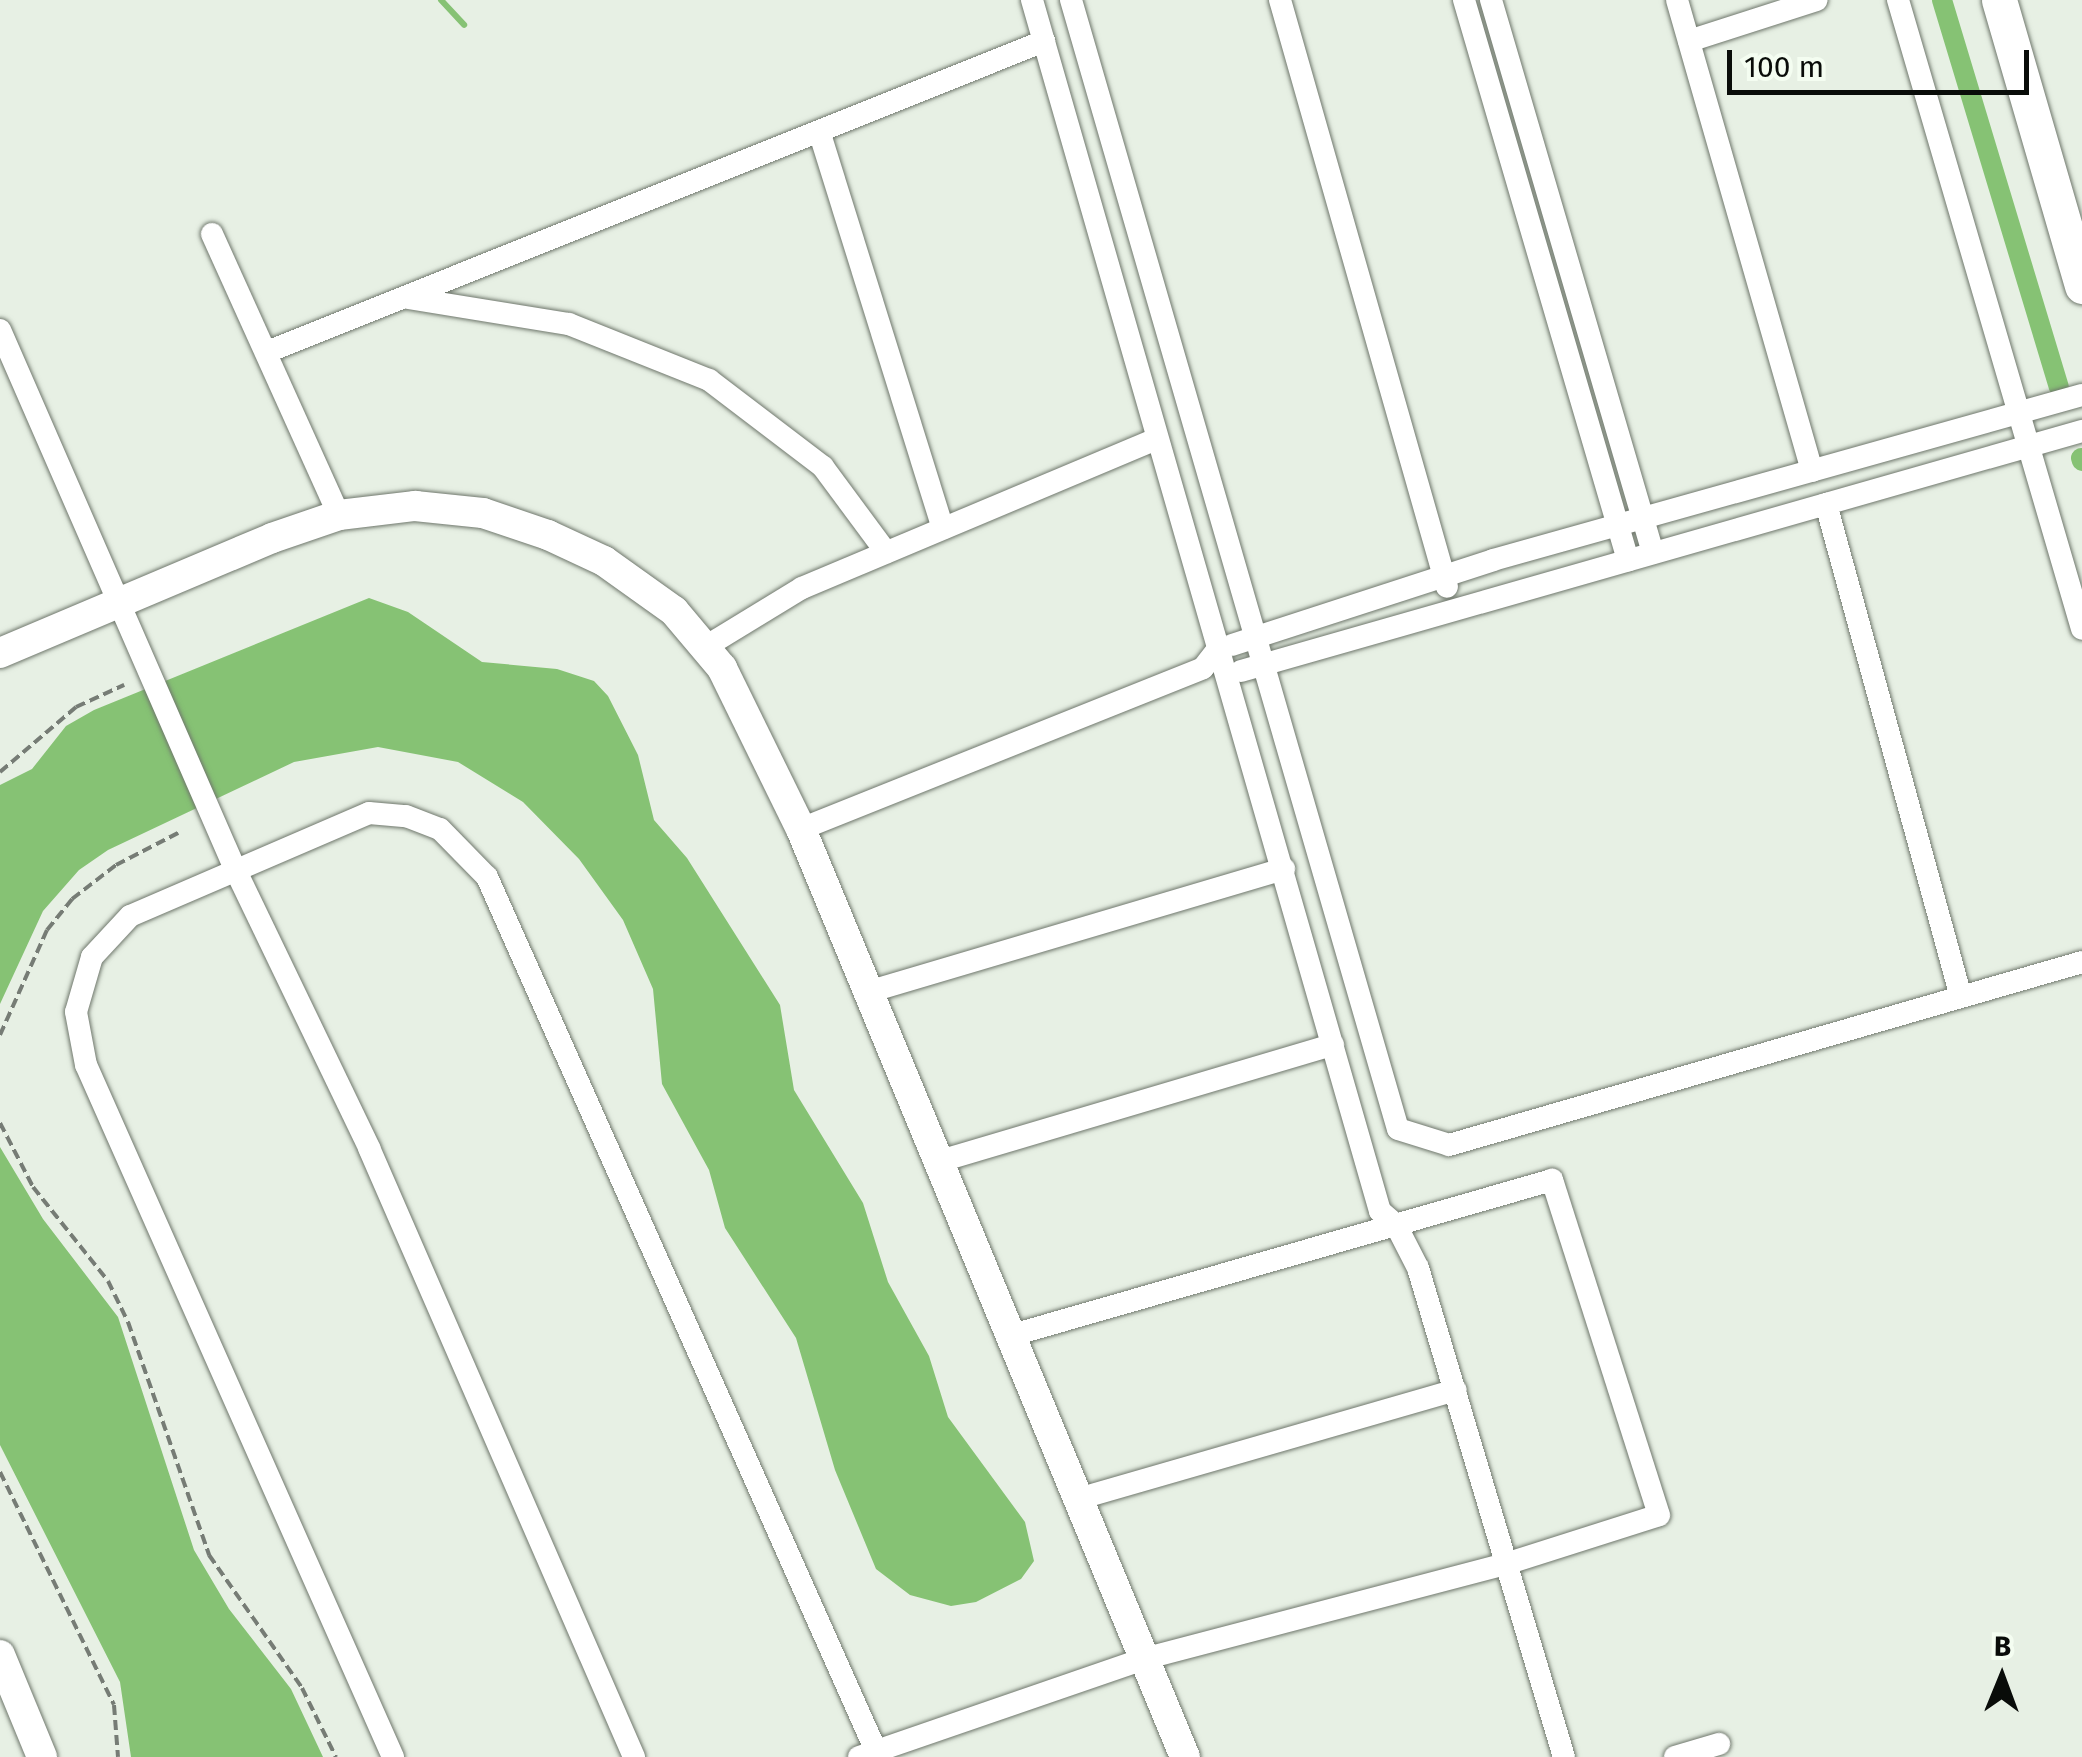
<!DOCTYPE html>
<style>
body{margin:0}
#map{position:relative;width:2082px;height:1757px;overflow:hidden;background:#e7f0e4;font-family:"Fira Sans",sans-serif}
div>[style]{position:absolute}
[style*='--x']{left:calc(var(--x)*1px);top:calc(var(--y)*1px);width:calc(var(--w)*1px);rotate:calc(var(--a)*1deg)}
.water>*{inset:0;background:#86c274}
.stream>*{height:6px;margin:-3px;padding:0 3px;transform-origin:3px;border-radius:3px;background:#86c274}
.canal>*{height:20px;margin:-10px;padding:0 10px;transform-origin:10px;border-radius:10px;background:#86c274}
.path>*{height:4px;margin-top:-2px;transform-origin:0;background:repeating-linear-gradient(90deg,#767c75 0 10px,transparent 0 15px)}
.roads{filter:drop-shadow(0 0 2px #6f776c) drop-shadow(0 0 2px #6f776c)}
.street>*{height:22px;margin:-11px;padding:0 11px;transform-origin:11px;border-radius:11px;background:#fff}
.secondary>*{height:30px;margin:-15px;padding:0 15px;transform-origin:15px;border-radius:15px;background:#fff}
.primary>*{height:35px;margin:-17.5px;padding:0 17.5px;transform-origin:17.5px;border-radius:17.5px;background:#fff}
span{translate:-50% -50%;white-space:nowrap;text-align:center;line-height:1.15;-webkit-text-stroke:8px #f4fdf1;paint-order:stroke}
.north{position:absolute;left:1952px;top:1627px;width:100px;height:100px;-webkit-text-stroke:8px #f4fdf1;paint-order:stroke;rotate:1deg;font-size:28px;font-weight:700;line-height:40px;text-align:center;color:#090c09}
.north::after{content:'';display:block;margin:auto;width:35px;height:45px;background:#090c09;clip-path:polygon(50% 0,100% 100%,50% 72%,0 100%)}
.scale{position:absolute;left:1727px;top:50px;width:302px;height:45px;box-sizing:border-box;border:5px solid #090c09;border-top:0;padding-left:12px;font-size:30px;line-height:35px;white-space:nowrap;color:#090c09;-webkit-text-stroke:8px #f4fdf1;paint-order:stroke}
</style>
<div id="map">
<div class="water">
<i style="clip-path:polygon(369px 598px,408px 612px,482px 662px,557px 669px,594px 681px,608px 696px,638px 755px,654px 820px,687px 858px,780px 1005px,794px 1090px,863px 1203px,888px 1282px,929px 1356px,948px 1417px,1025px 1522px,1034px 1561px,1021px 1579px,976px 1602px,951px 1606px,910px 1595px,876px 1569px,835px 1470px,796px 1338px,725px 1228px,709px 1170px,662px 1084px,653px 989px,623px 920px,579px 859px,523px 802px,458px 762px,378px 747px,294px 762px,108px 850px,79px 870px,43px 911px,0 1004px,0 785px,32px 769px,66px 726px,94px 710px)"></i>
<i style="clip-path:polygon(0 1147px,43px 1219px,118px 1317px,194px 1550px,229px 1609px,291px 1689px,323px 1757px,131px 1757px,120px 1682px,0 1445px)"></i>
</div>
<div class="stream">
<i style="--x:441;--y:0;--w:34;--a:47"></i>
</div>
<div class="canal">
<i style="--x:1942;--y:0;--w:404;--a:73.2"></i>
<i style="--x:2081;--y:458;--w:3;--a:72"></i>
</div>
<div class="path">
<i style="--x:0;--y:772;--w:100;--a:-40.5"></i>
<i style="--x:76;--y:707;--w:53;--a:-24.6"></i>
<i style="--x:0;--y:1035;--w:115;--a:-65.9"></i>
<i style="--x:47;--y:930;--w:40;--a:-51"></i>
<i style="--x:72;--y:899;--w:56;--a:-37.7"></i>
<i style="--x:116;--y:865;--w:70;--a:-27.3"></i>
<i style="--x:0;--y:1123;--w:72;--a:62.7"></i>
<i style="--x:33;--y:1187;--w:120;--a:51.4"></i>
<i style="--x:108;--y:1281;--w:46;--a:64"></i>
<i style="--x:128;--y:1322;--w:247;--a:70.8"></i>
<i style="--x:209;--y:1555;--w:162;--a:55"></i>
<i style="--x:302;--y:1688;--w:77;--a:63.8"></i>
<i style="--x:0;--y:1472;--w:259;--a:63.9"></i>
<i style="--x:114;--y:1705;--w:52;--a:85.6"></i>
</div>
<div class="roads">
<div class="street">
<i style="--x:1032;--y:0;--w:1260;--a:73.97"></i>
<i style="--x:1380;--y:1211;--w:21;--a:41"></i>
<i style="--x:1396;--y:1225;--w:48;--a:62.9"></i>
<i style="--x:1418;--y:1268;--w:510;--a:73.38"></i>
<i style="--x:1071;--y:0;--w:1175;--a:73.85"></i>
<i style="--x:1398;--y:1129;--w:53;--a:17.4"></i>
<i style="--x:1449;--y:1145;--w:659;--a:-16.12"></i>
<i style="--x:1280;--y:0;--w:610;--a:74.12"></i>
<i style="--x:1464;--y:0;--w:584;--a:73.68"></i>
<i style="--x:1491;--y:0;--w:576;--a:73.67"></i>
<i style="--x:1677;--y:0;--w:490;--a:74"></i>
<i style="--x:1898;--y:0;--w:655;--a:73.69"></i>
<i style="--x:1689;--y:41;--w:134;--a:-17.8"></i>
<i style="--x:820;--y:134;--w:413;--a:72.7"></i>
<i style="--x:212;--y:234;--w:308;--a:65.7"></i>
<i style="--x:408;--y:298;--w:163;--a:9.2"></i>
<i style="--x:569;--y:324;--w:151;--a:21.8"></i>
<i style="--x:709;--y:380;--w:143;--a:37.3"></i>
<i style="--x:823;--y:467;--w:106;--a:53.5"></i>
<i style="--x:0;--y:330;--w:588;--a:66.44"></i>
<i style="--x:235;--y:869;--w:310;--a:64.3"></i>
<i style="--x:369;--y:1148;--w:664;--a:66.48"></i>
<i style="--x:267;--y:352;--w:837;--a:-21.81"></i>
<i style="--x:1826;--y:504;--w:511;--a:74.69"></i>
<i style="--x:1232;--y:645;--w:274;--a:-18"></i>
<i style="--x:1493;--y:560;--w:612;--a:-15.65"></i>
<i style="--x:707;--y:646;--w:111;--a:-31.4"></i>
<i style="--x:802;--y:588;--w:384;--a:-22.8"></i>
<i style="--x:1241;--y:671;--w:875;--a:-15.93"></i>
<i style="--x:801;--y:829;--w:433;--a:-21.8"></i>
<i style="--x:1203;--y:668;--w:24;--a:-52"></i>
<i style="--x:868;--y:992;--w:434;--a:-16.5"></i>
<i style="--x:937;--y:1162;--w:413;--a:-16.5"></i>
<i style="--x:1078;--y:1499;--w:393;--a:-16.1"></i>
<i style="--x:393;--y:1757;--w:757;--a:-113.92"></i>
<i style="--x:86;--y:1065;--w:54;--a:-100.7"></i>
<i style="--x:76;--y:1012;--w:57;--a:-73.8"></i>
<i style="--x:92;--y:957;--w:56;--a:-47.2"></i>
<i style="--x:130;--y:916;--w:260;--a:-23.3"></i>
<i style="--x:369;--y:813;--w:37;--a:5"></i>
<i style="--x:406;--y:816;--w:36;--a:21"></i>
<i style="--x:440;--y:829;--w:67;--a:45.6"></i>
<i style="--x:487;--y:877;--w:957;--a:66.01"></i>
<i style="--x:859;--y:1757;--w:300;--a:-19"></i>
<i style="--x:1143;--y:1659;--w:378;--a:-14.7"></i>
<i style="--x:1509;--y:1563;--w:157;--a:-17.7"></i>
<i style="--x:1659;--y:1515;--w:352;--a:-107.7"></i>
<i style="--x:1552;--y:1180;--w:565;--a:163.97"></i>
<i style="--x:1675;--y:1757;--w:46;--a:-16.5"></i>
</div>
<div class="secondary">
<i style="--x:0;--y:653;--w:295;--a:-22.9"></i>
<i style="--x:272;--y:538;--w:71;--a:-18.9"></i>
<i style="--x:339;--y:515;--w:77;--a:-6.8"></i>
<i style="--x:415;--y:506;--w:68;--a:5.9"></i>
<i style="--x:483;--y:513;--w:69;--a:18.7"></i>
<i style="--x:548;--y:535;--w:62;--a:24.9"></i>
<i style="--x:604;--y:561;--w:86;--a:35.5"></i>
<i style="--x:674;--y:611;--w:75;--a:49.9"></i>
<i style="--x:722;--y:668;--w:179;--a:63.9"></i>
<i style="--x:801;--y:829;--w:1004;--a:67.52"></i>
<i style="--x:0;--y:1655;--w:110;--a:67.6"></i>
</div>
<div class="primary">
<i style="--x:1999;--y:0;--w:298;--a:73.8"></i>
</div>
</div>
<div class="north">B</div>
<div class="scale">100 m</div>
</div>
